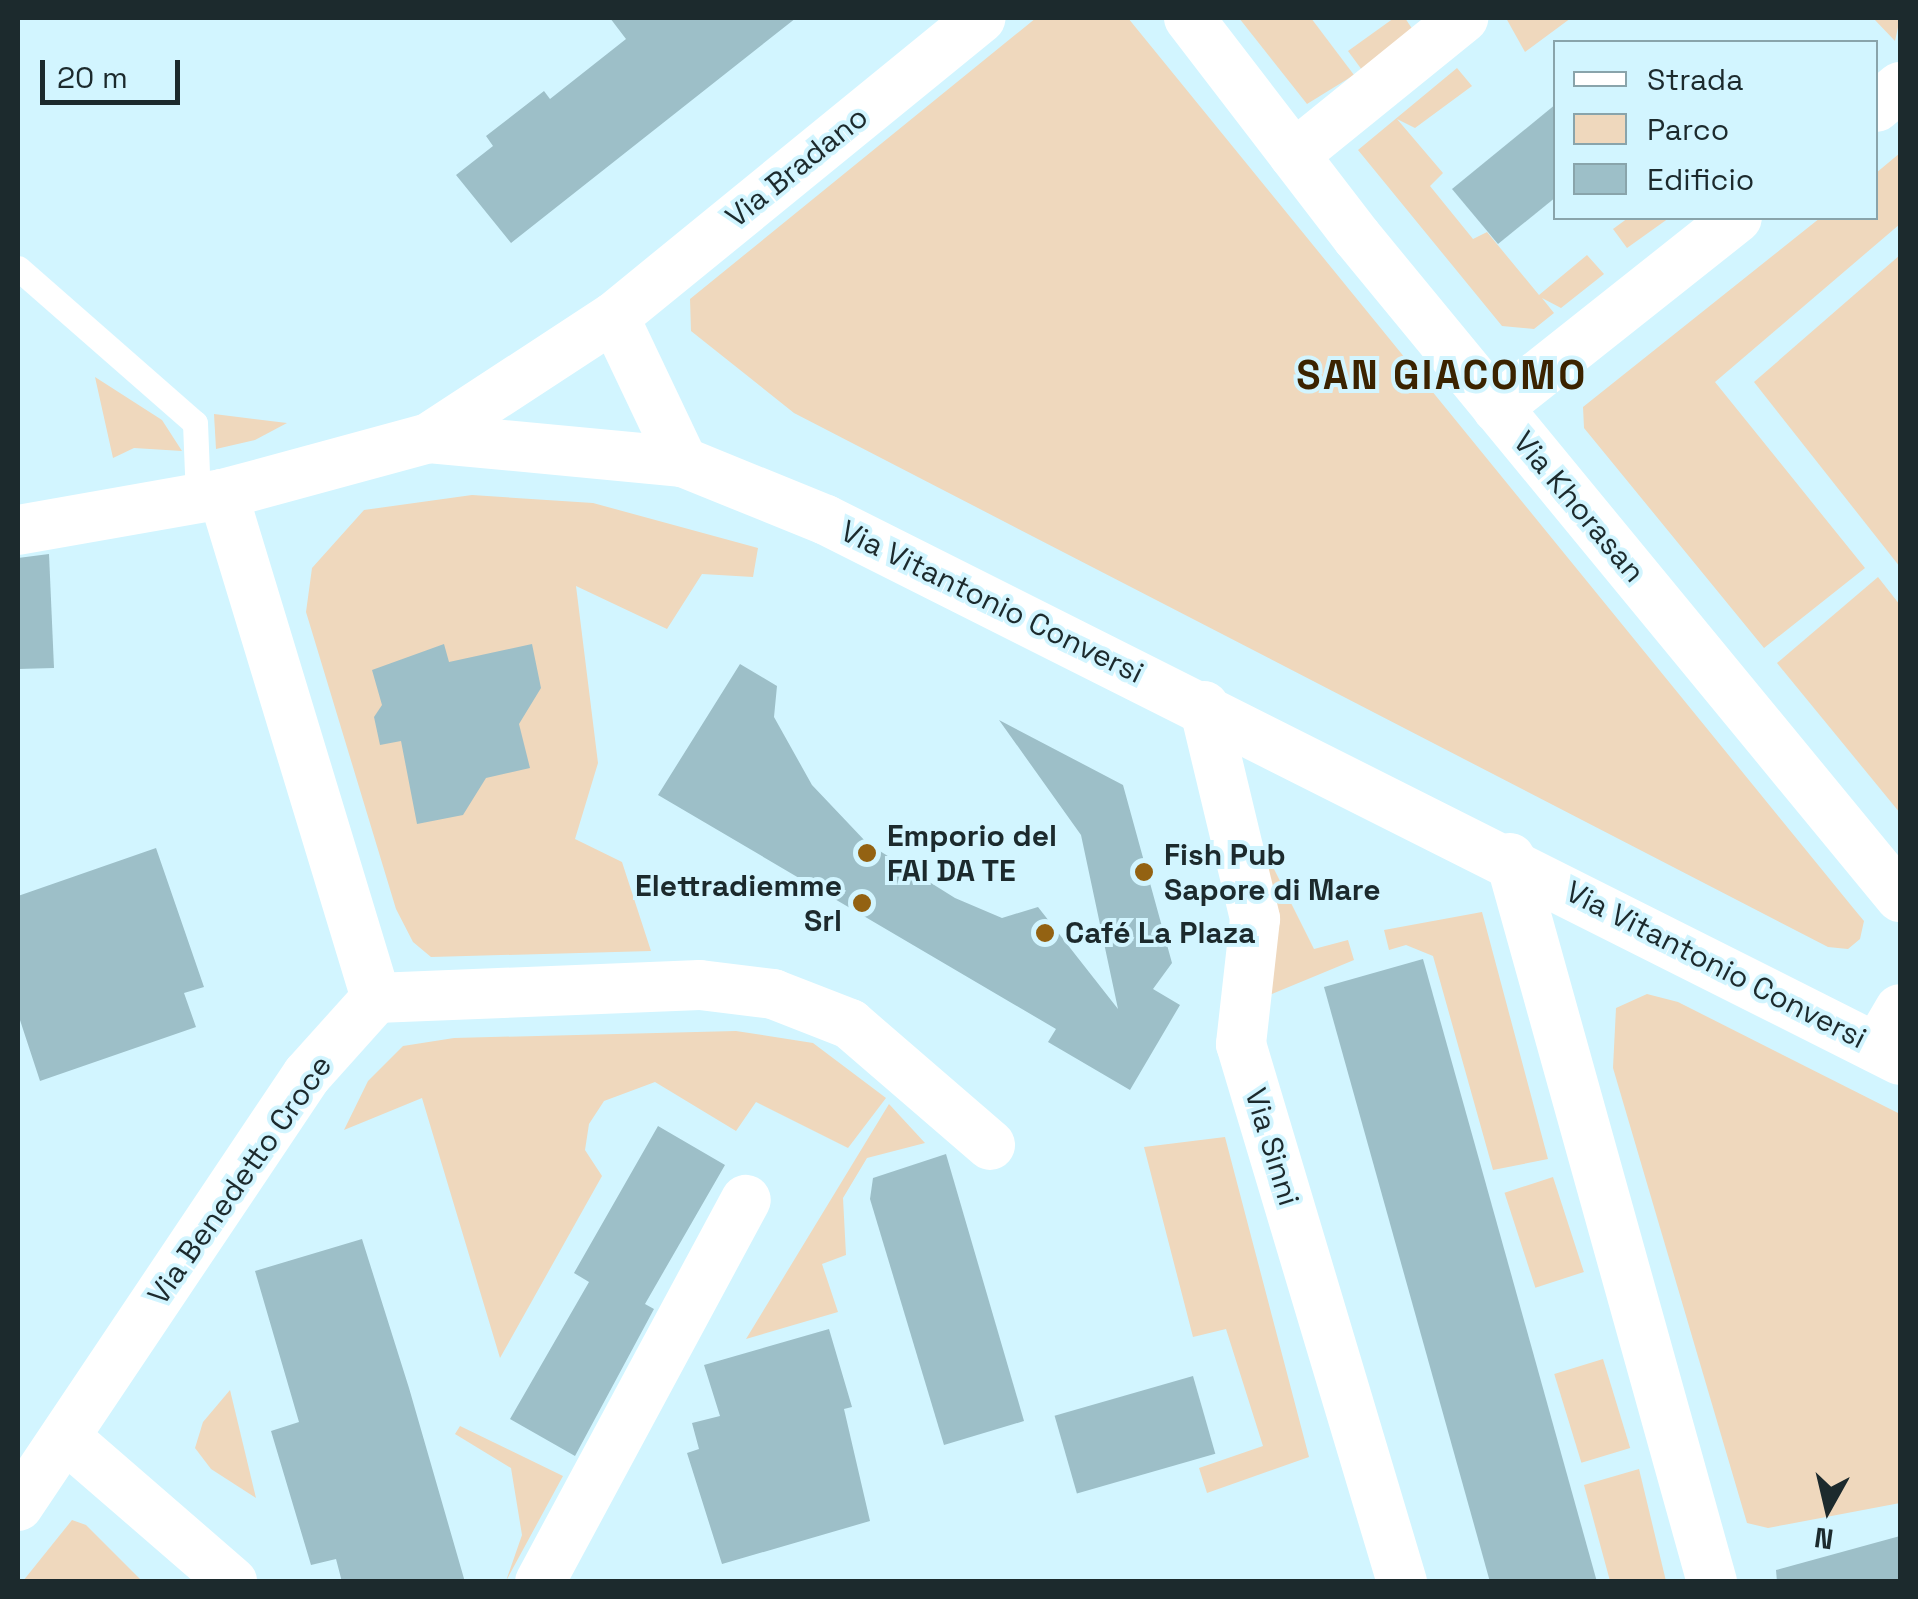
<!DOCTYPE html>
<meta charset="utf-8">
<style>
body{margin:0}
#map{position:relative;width:1918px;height:1599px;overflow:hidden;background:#d2f5ff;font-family:"Space Grotesk",sans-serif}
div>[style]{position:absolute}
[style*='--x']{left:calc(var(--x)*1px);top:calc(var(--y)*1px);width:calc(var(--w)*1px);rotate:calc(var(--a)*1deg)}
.green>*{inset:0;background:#efd8bd;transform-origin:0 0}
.building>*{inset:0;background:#9dbfc8;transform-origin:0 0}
.lane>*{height:25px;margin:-12.5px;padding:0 12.5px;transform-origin:12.5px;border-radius:12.5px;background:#fff}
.street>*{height:50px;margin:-25px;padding:0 25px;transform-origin:25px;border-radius:25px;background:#fff}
.dots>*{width:28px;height:28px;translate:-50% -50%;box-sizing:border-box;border:5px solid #d2f5ff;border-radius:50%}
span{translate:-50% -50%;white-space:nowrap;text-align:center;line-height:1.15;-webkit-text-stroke:8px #d2f5ff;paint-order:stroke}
.street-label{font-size:30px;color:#1c2a2d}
.poi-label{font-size:30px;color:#1c2a2d;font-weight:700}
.left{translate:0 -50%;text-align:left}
.right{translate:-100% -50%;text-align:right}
.district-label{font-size:40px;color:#3b2300;font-weight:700;letter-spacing:2.5px}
.frame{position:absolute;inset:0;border:20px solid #1c2a2d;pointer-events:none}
.legend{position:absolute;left:1553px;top:40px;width:325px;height:180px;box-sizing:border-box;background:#d2f5ff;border:2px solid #89a4ab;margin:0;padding:12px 18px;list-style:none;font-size:30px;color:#1c2a2d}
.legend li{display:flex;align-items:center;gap:20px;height:50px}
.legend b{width:50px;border:2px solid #89a4ab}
.north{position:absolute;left:1778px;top:1459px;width:100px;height:100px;-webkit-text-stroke:8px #d2f5ff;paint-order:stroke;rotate:188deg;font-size:28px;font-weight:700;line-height:40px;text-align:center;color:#1c2a2d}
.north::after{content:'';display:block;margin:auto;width:35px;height:45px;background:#1c2a2d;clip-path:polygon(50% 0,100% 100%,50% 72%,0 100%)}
.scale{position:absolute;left:40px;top:60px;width:140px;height:45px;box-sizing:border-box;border:5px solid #1c2a2d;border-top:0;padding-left:12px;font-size:30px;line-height:35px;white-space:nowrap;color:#1c2a2d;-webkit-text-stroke:8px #d2f5ff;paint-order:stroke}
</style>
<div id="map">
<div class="green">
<i style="clip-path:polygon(1036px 18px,1128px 18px,1854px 909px,1864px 921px,1860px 939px,1848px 949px,1828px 947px,794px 413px,691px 331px,690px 299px)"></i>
<i style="clip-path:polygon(1239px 18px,1311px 18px,1354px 75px,1307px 104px)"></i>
<i style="clip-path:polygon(1394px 18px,1405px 18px,1413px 30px,1362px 70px,1348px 51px)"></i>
<i style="clip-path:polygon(1506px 18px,1571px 18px,1525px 52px)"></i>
<i style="clip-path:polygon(1900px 18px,1895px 41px,1874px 19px,1875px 18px)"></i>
<i style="clip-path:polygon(1457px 68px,1472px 86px,1415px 128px,1397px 119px,1443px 173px,1430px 186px,1473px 239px,1487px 232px,1539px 295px,1587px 255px,1604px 274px,1561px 308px,1542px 298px,1554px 313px,1534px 329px,1502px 326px,1358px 150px)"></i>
<i style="clip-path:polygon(1900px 153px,1900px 224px,1715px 382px,1865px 568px,1764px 648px,1584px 428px,1583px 407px,1820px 218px,1876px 218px,1876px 173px)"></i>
<i style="clip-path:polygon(1628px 218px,1669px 218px,1627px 248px,1613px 229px)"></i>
<i style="clip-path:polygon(1900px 255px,1900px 567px,1754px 382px)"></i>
<i style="clip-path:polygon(95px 377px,162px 420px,182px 451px,134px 448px,113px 458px)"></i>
<i style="clip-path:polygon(214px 414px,287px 423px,255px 440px,216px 449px)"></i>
<i style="clip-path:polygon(472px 495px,593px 503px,758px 548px,753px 577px,702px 574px,667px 629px,576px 586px,598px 763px,575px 839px,622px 862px,651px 951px,431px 957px,413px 942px,396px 909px,306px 612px,312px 568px,364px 510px)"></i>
<i style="clip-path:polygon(1878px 577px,1900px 605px,1900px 813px,1777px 663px)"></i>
<i style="clip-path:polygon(1260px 841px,1314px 949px,1348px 940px,1354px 960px,1255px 1001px)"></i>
<i style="clip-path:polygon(1482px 912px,1548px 1159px,1493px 1170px,1433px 956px,1406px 945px,1389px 950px,1384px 930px)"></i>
<i style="clip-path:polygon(1647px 994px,1678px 1002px,1900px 1114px,1900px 1503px,1768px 1528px,1747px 1523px,1613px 1068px,1616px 1008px)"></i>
<i style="clip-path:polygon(736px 1031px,813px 1043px,886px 1098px,848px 1148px,756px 1102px,736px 1131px,655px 1082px,604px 1101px,589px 1124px,585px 1150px,602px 1176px,500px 1358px,422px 1098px,344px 1130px,368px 1081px,403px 1046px,454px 1038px)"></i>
<i style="clip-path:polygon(889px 1104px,925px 1143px,867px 1158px,843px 1198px,846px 1255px,822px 1264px,838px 1312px,746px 1339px)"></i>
<i style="clip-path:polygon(1225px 1137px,1309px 1457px,1207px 1493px,1199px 1468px,1263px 1446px,1226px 1329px,1193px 1337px,1144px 1147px)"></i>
<i style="left:1553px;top:1177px;width:100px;height:51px;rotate:72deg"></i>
<i style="left:1603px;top:1359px;width:93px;height:51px;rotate:73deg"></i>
<i style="clip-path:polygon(230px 1390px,256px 1498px,211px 1469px,195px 1448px,203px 1422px)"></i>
<i style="clip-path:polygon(460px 1426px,563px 1476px,506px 1581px,522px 1535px,511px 1468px,455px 1434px)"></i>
<i style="clip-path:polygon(1639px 1469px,1666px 1581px,1610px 1581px,1584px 1485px)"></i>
<i style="clip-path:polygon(72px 1520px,86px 1525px,142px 1581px,23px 1581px)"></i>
</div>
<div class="building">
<i style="clip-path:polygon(610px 18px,796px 18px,511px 243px,456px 175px,493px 146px,486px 136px,544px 91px,550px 99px,626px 39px)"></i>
<i style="clip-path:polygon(1556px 104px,1556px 197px,1498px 244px,1452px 189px)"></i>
<i style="clip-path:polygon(49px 554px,54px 668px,18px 669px,18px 558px)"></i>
<i style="clip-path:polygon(444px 644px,449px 662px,532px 644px,541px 688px,519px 724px,530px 768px,486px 778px,463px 815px,417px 824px,401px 741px,380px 745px,374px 717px,382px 705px,372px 670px)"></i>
<i style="clip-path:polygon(740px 664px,777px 686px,774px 717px,812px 785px,867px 843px,955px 898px,1002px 918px,1038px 907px,1118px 1009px,1081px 835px,999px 720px,1123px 785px,1172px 963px,1153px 989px,1180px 1005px,1130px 1090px,1048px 1042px,1056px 1029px,658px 795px)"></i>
<i style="clip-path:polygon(156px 848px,204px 987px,184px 993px,196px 1027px,40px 1081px,18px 1014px,18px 896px)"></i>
<i style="clip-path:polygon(1423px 959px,1534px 1356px,1597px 1582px,1490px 1582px,1324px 987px)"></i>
<i style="clip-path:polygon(658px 1126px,725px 1165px,645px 1304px,654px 1309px,575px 1456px,510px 1419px,589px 1282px,574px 1273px)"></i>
<i style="clip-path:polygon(946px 1154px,1024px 1421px,944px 1445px,870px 1199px,873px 1178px)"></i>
<i style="clip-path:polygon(362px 1239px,409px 1388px,465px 1582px,342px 1582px,336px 1559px,311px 1565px,271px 1431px,299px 1422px,255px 1271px)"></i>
<i style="clip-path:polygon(829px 1329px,852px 1407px,844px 1409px,870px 1521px,722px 1564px,687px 1453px,699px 1449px,692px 1423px,720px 1416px,704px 1365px)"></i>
<i style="left:1193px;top:1376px;width:81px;height:144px;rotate:74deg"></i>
<i style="clip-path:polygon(1900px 1536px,1900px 1582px,1777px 1582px,1776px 1570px)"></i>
</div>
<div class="lane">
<i style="--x:18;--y:268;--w:235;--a:41.2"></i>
<i style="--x:195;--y:423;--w:76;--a:87.7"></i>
</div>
<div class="street">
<i style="--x:1189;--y:18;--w:276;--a:52.5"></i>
<i style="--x:1357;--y:237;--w:855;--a:50.55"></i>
<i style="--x:1876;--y:107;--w:31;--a:-40"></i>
<i style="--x:1294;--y:155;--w:218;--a:-39"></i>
<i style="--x:614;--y:317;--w:161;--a:64.6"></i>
<i style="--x:1497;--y:408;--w:306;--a:-38.4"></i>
<i style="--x:429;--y:438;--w:221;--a:-33.2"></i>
<i style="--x:614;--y:317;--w:473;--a:-39.2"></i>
<i style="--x:18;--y:530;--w:208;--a:-10"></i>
<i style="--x:223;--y:494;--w:213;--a:-15.2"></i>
<i style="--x:429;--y:438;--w:255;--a:5.4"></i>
<i style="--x:683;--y:462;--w:154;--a:22.1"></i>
<i style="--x:826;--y:520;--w:1202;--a:26.69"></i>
<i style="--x:1204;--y:706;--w:219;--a:76.5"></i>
<i style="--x:1255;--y:919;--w:126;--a:96.4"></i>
<i style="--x:1241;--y:1044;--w:562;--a:73.34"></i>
<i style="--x:1510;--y:858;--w:752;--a:74.41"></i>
<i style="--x:376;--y:998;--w:324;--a:-2.3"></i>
<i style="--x:700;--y:985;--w:74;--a:7"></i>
<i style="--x:773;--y:994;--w:83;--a:21.3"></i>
<i style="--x:850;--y:1024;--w:185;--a:40.8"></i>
<i style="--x:1877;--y:1048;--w:45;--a:-59.5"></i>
<i style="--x:66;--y:1438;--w:220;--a:40.9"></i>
<i style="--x:18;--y:1506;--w:519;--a:-56.16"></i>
<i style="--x:307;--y:1075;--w:103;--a:-48.1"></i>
<i style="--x:376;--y:998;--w:527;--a:-106.89"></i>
<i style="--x:540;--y:1582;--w:434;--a:-61.7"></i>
</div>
<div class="dots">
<i style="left:867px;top:853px;background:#936212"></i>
<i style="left:1144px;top:872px;background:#936212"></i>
<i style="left:862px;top:903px;background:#936212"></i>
<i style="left:1045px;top:933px;background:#936212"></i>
</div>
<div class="street-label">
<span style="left:797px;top:167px;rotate:-39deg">Via Bradano</span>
<span style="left:1579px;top:507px;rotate:50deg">Via Khorasan</span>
<span style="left:992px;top:602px;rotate:26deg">Via Vitantonio Conversi</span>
<span style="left:1716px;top:965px;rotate:27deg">Via Vitantonio Conversi</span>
<span style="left:1272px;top:1147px;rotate:73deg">Via Sinni</span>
<span style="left:240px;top:1180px;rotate:-55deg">Via Benedetto Croce</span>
</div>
<div class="poi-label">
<span class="left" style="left:887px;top:853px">Emporio del<br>FAI DA TE</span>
<span class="left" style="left:1164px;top:872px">Fish Pub<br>Sapore di Mare</span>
<span class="right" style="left:842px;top:903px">Elettradiemme<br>Srl</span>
<span class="left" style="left:1065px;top:933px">Café La Plaza</span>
</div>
<div class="district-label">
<span style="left:1442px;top:376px">SAN GIACOMO</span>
</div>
<div class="frame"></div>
<ul class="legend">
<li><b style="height:12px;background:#fff"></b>Strada</li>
<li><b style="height:28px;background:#efd8bd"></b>Parco</li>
<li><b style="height:28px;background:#9dbfc8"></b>Edificio</li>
</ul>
<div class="north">N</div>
<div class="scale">20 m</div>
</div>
